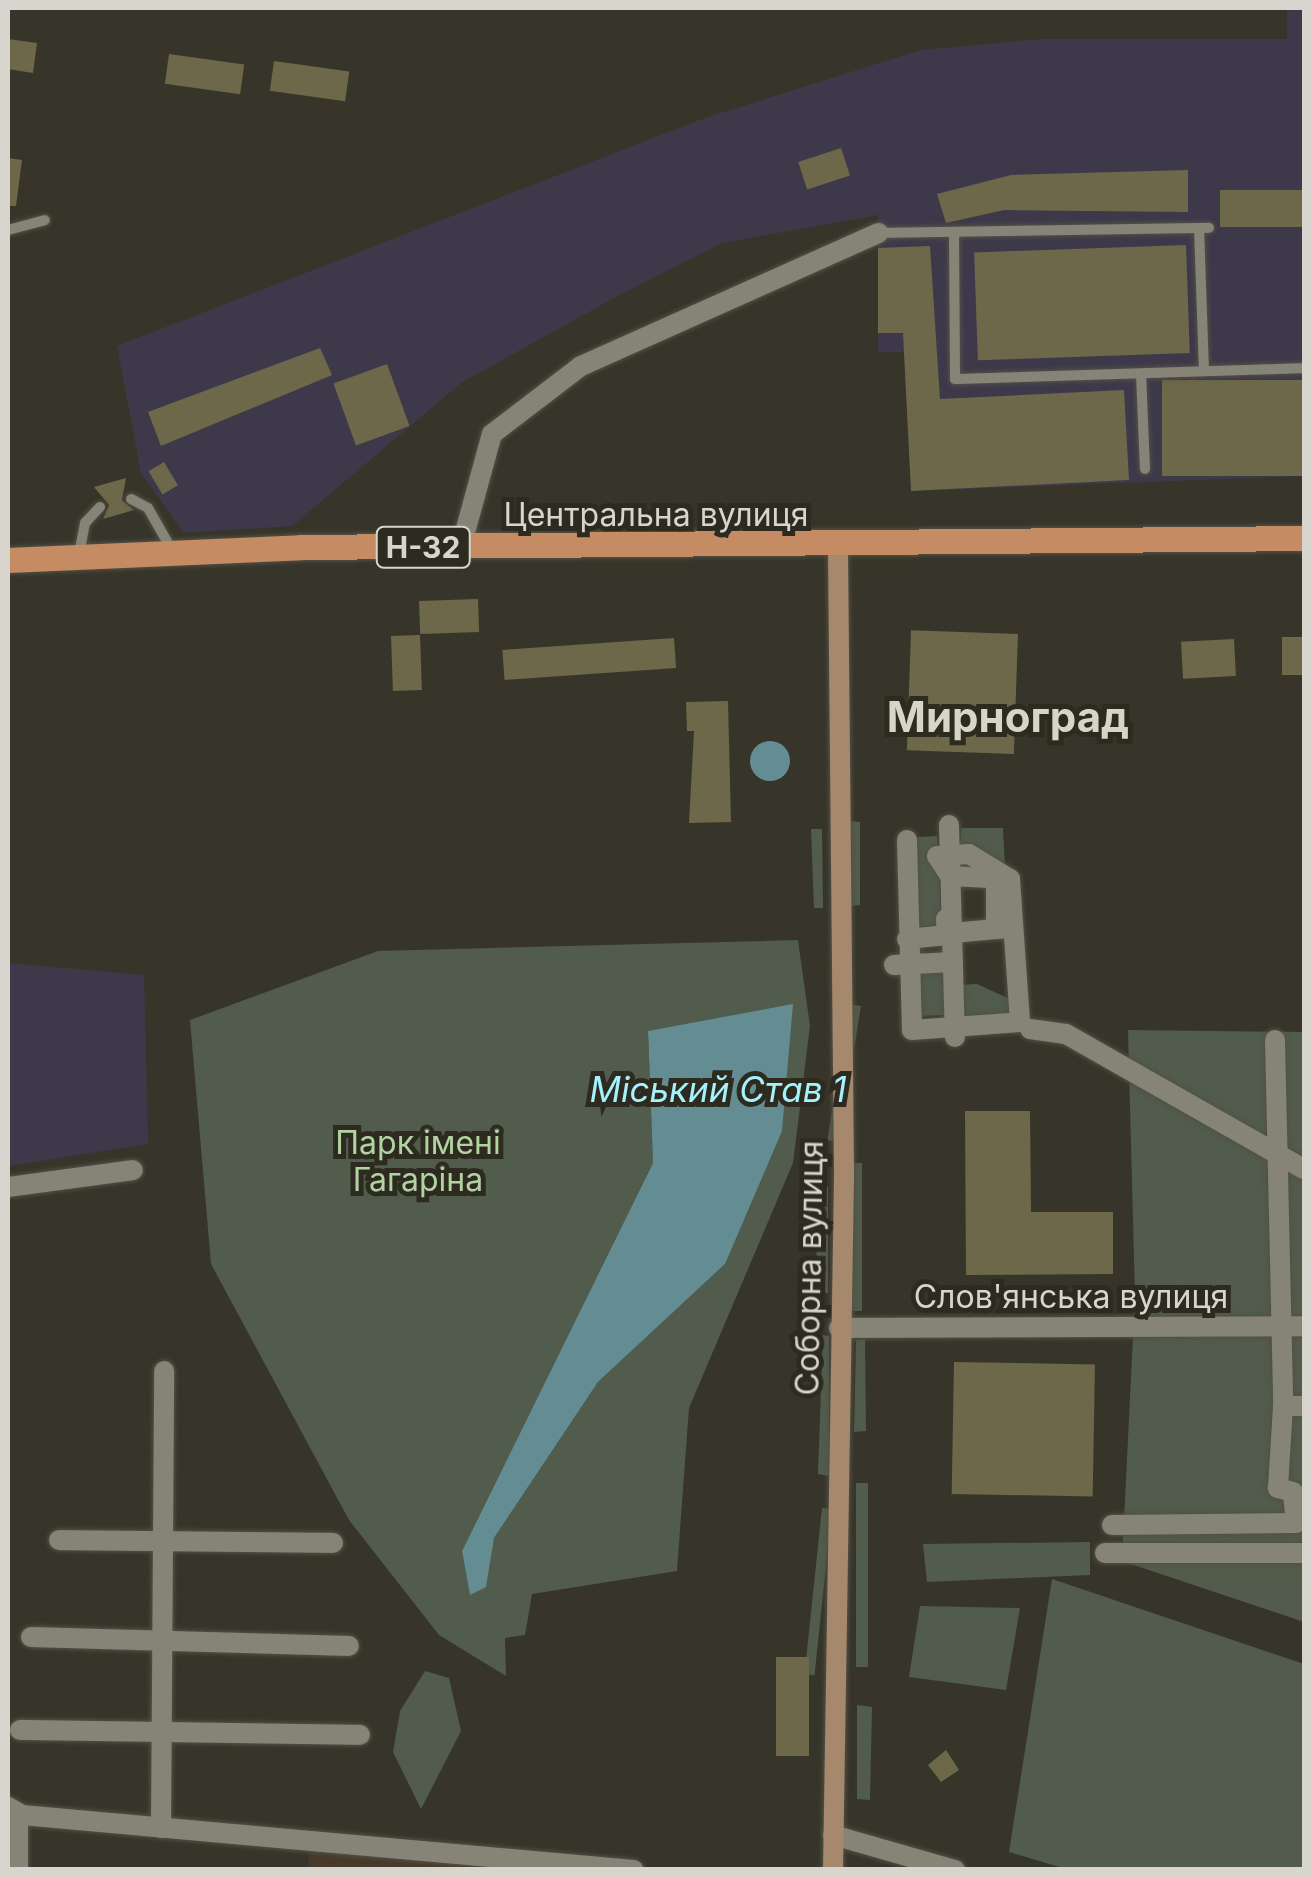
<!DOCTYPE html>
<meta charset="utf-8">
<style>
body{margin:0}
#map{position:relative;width:1312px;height:1877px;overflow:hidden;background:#373529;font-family:Inter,sans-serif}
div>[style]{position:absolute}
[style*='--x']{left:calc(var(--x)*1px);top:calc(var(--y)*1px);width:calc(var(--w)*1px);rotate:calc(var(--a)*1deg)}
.industrial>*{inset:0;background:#3e394a}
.medical>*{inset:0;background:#473a2b}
.green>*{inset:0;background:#515c4c;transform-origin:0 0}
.water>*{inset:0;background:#648d93}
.round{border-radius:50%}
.building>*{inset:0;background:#6d6849;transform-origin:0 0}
.roads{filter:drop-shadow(0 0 2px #525046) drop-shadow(0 0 2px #525046)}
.lane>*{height:10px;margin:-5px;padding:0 5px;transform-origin:5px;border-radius:5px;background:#868476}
.street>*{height:20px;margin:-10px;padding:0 10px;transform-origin:10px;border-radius:10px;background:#868476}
.secondary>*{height:20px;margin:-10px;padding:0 10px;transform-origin:10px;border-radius:10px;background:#a6886d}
.primary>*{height:25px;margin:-12.5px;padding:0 12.5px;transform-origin:12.5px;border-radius:12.5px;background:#c58b63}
span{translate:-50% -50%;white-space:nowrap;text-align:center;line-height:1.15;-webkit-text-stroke:10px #2d2b1f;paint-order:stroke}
.shield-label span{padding:2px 8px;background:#2d2b1f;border:2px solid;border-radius:8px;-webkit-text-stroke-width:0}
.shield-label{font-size:30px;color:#d7d5ce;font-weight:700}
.street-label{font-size:32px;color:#d7d5ce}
.park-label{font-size:32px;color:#b1d3a2}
.water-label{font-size:35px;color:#a5f1fc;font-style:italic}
.district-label{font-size:42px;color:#d7d5c5;font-weight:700}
.frame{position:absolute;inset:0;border:10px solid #d7d5ce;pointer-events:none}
</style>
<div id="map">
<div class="industrial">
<i style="clip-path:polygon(1287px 8px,1304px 8px,1304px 476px,911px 491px,904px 352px,878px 352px,878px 215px,722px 243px,612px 299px,461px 383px,292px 526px,184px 533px,141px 473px,117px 346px,705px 118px,921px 50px,1042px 39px,1287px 39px)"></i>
<i style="clip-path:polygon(8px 963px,144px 975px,148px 1144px,8px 1166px)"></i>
</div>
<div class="medical">
<i style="clip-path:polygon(309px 1847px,578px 1870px,308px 1870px)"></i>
</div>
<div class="green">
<i style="clip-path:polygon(847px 821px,860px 822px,860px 905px,850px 906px)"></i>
<i style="clip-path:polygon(961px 828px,1003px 828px,1005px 869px,960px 846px)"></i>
<i style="clip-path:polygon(811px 829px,822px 829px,823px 908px,814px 908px)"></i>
<i style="left:937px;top:836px;width:94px;height:25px;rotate:87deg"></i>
<i style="clip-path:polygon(evenodd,798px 940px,810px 1026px,793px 1163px,689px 1408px,677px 1571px,532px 1594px,525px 1635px,505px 1638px,506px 1676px,439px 1635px,349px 1520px,211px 1264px,190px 1020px,378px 951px,798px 940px,648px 1031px,725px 1264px,598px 1382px,494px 1538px,470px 1594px,462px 1551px,653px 1163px,648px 1031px)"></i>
<i style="left:946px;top:969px;width:46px;height:30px;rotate:88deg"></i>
<i style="clip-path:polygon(977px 984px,1014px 1001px,1010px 1016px,957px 1019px,959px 985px)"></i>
<i style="left:849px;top:1004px;width:12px;height:138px;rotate:9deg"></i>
<i style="clip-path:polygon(1128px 1030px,1304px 1032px,1304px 1622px,1122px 1561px,1135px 1296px)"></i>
<i style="left:852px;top:1163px;width:10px;height:148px"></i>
<i style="clip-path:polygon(814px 1186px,828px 1187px,828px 1293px,818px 1293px)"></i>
<i style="clip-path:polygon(823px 1335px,829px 1336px,829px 1476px,818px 1474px)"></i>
<i style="clip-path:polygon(865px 1339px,866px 1431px,854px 1432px,856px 1340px)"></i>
<i style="left:856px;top:1483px;width:12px;height:184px"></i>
<i style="left:822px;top:1508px;width:10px;height:167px;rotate:6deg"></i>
<i style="clip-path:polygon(1090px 1542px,1090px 1575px,927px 1582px,923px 1544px)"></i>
<i style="clip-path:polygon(1052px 1579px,1304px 1664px,1304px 1869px,1066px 1869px,1009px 1852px)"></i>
<i style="clip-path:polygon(920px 1606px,1020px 1608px,1006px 1690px,909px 1677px)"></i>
<i style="clip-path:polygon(425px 1671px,449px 1678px,461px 1731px,421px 1809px,393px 1752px,400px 1711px)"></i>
<i style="clip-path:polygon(857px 1705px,872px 1707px,870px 1800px,857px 1799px)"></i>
</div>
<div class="water">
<i class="round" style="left:750px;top:741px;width:40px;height:40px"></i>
<i style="clip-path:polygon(793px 1004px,782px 1131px,725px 1264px,598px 1382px,494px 1538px,486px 1587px,470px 1595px,462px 1551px,653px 1163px,648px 1031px)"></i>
</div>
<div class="building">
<i style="clip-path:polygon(8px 39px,37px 43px,33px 73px,8px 69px)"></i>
<i style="left:169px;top:54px;width:76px;height:30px;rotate:8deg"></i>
<i style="left:274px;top:61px;width:76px;height:30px;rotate:8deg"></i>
<i style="left:841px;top:148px;width:29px;height:45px;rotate:72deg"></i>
<i style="clip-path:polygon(8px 158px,22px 160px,16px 206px,8px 206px)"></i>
<i style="clip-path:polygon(1188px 170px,1188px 212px,1004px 210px,946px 223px,937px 194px,1011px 175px)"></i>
<i style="left:1303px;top:190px;width:37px;height:83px;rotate:90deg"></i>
<i style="left:1186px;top:245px;width:108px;height:212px;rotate:88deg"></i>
<i style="clip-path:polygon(930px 246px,940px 399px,1124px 390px,1129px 480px,911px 491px,903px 333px,878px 333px,878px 248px)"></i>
<i style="clip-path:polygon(320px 348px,332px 375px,161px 446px,148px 412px)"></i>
<i style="left:387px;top:364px;width:66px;height:57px;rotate:70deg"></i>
<i style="left:1304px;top:380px;width:96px;height:142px;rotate:90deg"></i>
<i style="left:164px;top:462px;width:27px;height:18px;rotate:59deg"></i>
<i style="clip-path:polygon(126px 478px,122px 500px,134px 510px,103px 519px,109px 505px,94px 487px)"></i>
<i style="left:478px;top:599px;width:33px;height:59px;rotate:88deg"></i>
<i style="left:1018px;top:634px;width:120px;height:107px;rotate:92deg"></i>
<i style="left:420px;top:635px;width:55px;height:29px;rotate:88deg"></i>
<i style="left:1304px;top:637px;width:38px;height:22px;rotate:90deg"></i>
<i style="left:674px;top:638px;width:30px;height:172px;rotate:86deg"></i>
<i style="left:1234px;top:639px;width:37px;height:53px;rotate:87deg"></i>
<i style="clip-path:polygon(728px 701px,731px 822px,689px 823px,694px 731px,687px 731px,686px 702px)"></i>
<i style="clip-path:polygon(965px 1111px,1030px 1111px,1031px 1212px,1113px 1212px,1113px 1274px,966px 1275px)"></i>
<i style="left:954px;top:1362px;width:141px;height:132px;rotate:1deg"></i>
<i style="left:776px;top:1657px;width:33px;height:99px"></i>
<i style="clip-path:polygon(946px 1750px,959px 1770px,941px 1782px,928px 1765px)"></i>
</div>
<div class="roads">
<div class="lane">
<i style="--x:1199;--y:228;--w:143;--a:88"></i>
<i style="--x:8;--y:230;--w:38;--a:-15"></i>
<i style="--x:954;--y:232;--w:147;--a:89.6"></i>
<i style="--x:955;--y:379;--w:349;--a:-1.8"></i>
<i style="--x:880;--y:233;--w:329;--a:-0.9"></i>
<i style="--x:1141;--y:374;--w:95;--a:87.6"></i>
<i style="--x:131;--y:499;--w:19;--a:28"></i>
<i style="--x:148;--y:508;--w:51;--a:60.4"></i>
<i style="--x:79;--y:554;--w:32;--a:-79"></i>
<i style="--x:85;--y:523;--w:22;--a:-47"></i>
</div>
<div class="street">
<i style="--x:461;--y:547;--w:117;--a:-74.7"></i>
<i style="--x:492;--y:434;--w:112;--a:-37.4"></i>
<i style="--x:581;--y:366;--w:326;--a:-24.1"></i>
<i style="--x:949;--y:825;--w:212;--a:88.4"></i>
<i style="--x:907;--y:840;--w:190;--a:88.5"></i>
<i style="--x:912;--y:1030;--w:108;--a:-4.2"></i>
<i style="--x:1020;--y:1022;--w:143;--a:-94"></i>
<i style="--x:1010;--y:879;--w:48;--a:-148.6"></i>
<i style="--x:969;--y:854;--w:32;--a:176"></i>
<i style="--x:937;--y:856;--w:24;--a:57"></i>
<i style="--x:950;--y:876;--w:60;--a:2.9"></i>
<i style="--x:996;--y:878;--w:51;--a:90"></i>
<i style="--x:996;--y:929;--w:17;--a:-3"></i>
<i style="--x:952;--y:933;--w:44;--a:-5.2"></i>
<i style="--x:907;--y:939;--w:40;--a:-5.7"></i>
<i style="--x:947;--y:935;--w:16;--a:-94"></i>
<i style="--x:894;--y:965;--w:59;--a:-2.9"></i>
<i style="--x:1030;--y:1029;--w:36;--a:8"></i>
<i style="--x:1066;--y:1034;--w:274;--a:29.6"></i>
<i style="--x:1275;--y:1040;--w:366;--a:88.7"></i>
<i style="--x:8;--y:1187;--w:126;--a:-7.7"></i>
<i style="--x:839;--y:1328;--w:465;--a:-0.2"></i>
<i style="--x:1112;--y:1525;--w:184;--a:-0.6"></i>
<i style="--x:1296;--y:1523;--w:31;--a:-96"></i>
<i style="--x:1293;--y:1492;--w:16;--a:-165"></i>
<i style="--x:1278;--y:1488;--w:82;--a:-86.5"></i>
<i style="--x:1283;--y:1406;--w:21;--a:0"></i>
<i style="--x:59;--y:1540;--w:274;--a:0.6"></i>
<i style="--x:1105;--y:1553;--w:199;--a:0"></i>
<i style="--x:31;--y:1637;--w:318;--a:1.6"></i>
<i style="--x:20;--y:1730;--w:340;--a:0.8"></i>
<i style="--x:8;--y:1807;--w:16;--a:30"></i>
<i style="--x:22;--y:1815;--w:614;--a:5.14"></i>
<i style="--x:161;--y:1828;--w:457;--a:-89.6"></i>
<i style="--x:833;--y:1835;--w:127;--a:16"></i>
<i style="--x:18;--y:1870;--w:57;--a:-90"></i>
</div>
<div class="secondary">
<i style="--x:833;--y:1870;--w:696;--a:-89.09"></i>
<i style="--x:844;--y:1174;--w:626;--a:-90.55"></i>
</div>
<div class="primary">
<i style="--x:8;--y:560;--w:293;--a:-2.5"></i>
<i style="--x:301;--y:547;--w:1003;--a:-0.51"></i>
</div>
</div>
<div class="shield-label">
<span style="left:423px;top:547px">Н-32</span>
</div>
<div class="street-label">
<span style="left:656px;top:515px">Центральна вулиця</span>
<span style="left:810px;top:1268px;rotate:-89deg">Соборна вулиця</span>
<span style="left:1071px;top:1297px">Слов'янська вулиця</span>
</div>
<div class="park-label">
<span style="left:418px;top:1162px">Парк імені<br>Гагаріна</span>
</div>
<div class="water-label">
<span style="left:718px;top:1089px">Міський Став 1</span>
</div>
<div class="district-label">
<span style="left:1008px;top:717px">Мирноград</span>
</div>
<div class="frame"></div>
</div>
